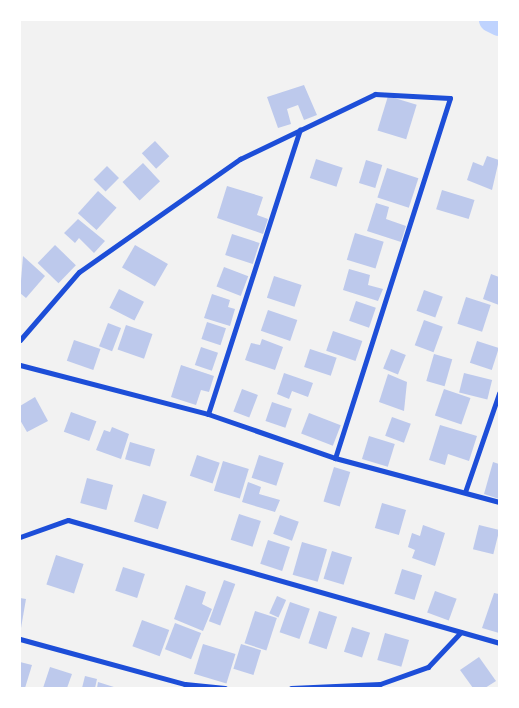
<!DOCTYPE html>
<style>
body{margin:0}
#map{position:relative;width:519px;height:708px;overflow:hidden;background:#f2f2f2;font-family:"Work Sans",sans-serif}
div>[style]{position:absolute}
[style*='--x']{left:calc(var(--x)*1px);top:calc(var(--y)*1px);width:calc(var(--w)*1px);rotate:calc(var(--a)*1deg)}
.river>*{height:24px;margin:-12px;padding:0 12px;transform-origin:12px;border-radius:12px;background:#bfd3fe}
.building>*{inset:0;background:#bdc9ec;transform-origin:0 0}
.minor>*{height:5px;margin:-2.5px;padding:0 2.5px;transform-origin:2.5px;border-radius:2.5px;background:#1d4ed8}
span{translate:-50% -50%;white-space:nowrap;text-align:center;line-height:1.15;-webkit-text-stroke:4.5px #fff;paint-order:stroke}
.frame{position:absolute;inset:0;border:21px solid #fff;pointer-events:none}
</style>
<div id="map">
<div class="river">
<i style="--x:491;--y:20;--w:9;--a:27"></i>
</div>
<div class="building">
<i style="clip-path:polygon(304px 85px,317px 115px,304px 120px,298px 105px,287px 109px,291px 124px,278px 128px,267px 97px)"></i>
<i style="left:388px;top:96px;width:30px;height:36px;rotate:17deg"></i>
<i style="left:155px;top:141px;width:21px;height:18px;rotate:47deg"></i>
<i style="clip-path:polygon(487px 156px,499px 160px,492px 190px,467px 180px,473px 162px,483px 166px)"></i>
<i style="left:316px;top:159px;width:28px;height:20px;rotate:18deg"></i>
<i style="left:366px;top:160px;width:17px;height:24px;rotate:17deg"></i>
<i style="left:143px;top:163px;width:25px;height:28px;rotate:47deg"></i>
<i style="left:107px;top:166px;width:17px;height:19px;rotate:45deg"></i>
<i style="left:387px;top:168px;width:33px;height:31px;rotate:18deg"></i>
<i style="clip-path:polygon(227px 186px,263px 197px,257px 215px,268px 219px,263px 234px,217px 218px)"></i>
<i style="left:442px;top:190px;width:34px;height:20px;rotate:17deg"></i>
<i style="left:98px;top:191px;width:25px;height:30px;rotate:42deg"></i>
<i style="clip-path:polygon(376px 203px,389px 207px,386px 219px,406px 226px,401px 242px,367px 231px)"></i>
<i style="clip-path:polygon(78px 219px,105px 241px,94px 253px,79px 238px,75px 243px,64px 233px)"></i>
<i style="left:355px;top:233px;width:30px;height:28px;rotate:17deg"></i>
<i style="left:232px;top:234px;width:29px;height:22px;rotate:18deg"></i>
<i style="left:55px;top:245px;width:29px;height:25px;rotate:44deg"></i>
<i style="left:135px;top:245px;width:38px;height:26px;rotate:30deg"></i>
<i style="clip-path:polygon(23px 256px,45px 276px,26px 298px,20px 293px)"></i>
<i style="left:224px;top:267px;width:26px;height:21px;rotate:21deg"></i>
<i style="clip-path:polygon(349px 269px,370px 275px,368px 285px,383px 289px,378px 301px,343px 290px)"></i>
<i style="clip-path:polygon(491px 274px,499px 277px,499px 305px,483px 299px)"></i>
<i style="left:274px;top:276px;width:29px;height:23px;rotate:18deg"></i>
<i style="left:119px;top:289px;width:28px;height:21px;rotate:27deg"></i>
<i style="left:424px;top:290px;width:20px;height:22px;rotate:20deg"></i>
<i style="clip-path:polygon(212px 294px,230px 300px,228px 307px,235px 309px,230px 326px,204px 318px)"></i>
<i style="left:466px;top:297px;width:26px;height:28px;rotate:18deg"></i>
<i style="left:356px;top:301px;width:21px;height:21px;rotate:19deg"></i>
<i style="left:268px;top:310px;width:31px;height:22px;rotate:19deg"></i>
<i style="left:424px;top:320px;width:20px;height:27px;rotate:20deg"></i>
<i style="left:207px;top:322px;width:20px;height:18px;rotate:18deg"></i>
<i style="left:108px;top:323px;width:14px;height:25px;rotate:21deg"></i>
<i style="left:126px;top:325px;width:28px;height:26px;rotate:19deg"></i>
<i style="left:333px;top:331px;width:31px;height:21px;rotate:19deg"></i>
<i style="clip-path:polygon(262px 339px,283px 347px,275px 370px,245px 360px,251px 343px,260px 345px)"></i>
<i style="left:74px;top:340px;width:28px;height:22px;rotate:19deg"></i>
<i style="left:477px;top:341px;width:23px;height:23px;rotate:18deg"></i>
<i style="left:201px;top:347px;width:18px;height:19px;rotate:19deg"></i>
<i style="left:310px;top:349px;width:28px;height:19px;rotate:18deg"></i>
<i style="left:391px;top:349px;width:16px;height:21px;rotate:22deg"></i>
<i style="left:434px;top:354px;width:19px;height:28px;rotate:16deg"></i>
<i style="clip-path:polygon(181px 365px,214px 376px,209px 392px,201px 390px,196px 405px,171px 397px)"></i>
<i style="clip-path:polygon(284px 373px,313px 383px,308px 397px,292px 391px,289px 399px,277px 394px)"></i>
<i style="left:464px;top:373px;width:29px;height:20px;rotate:14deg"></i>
<i style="clip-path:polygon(388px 374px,407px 382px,404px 411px,379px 402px)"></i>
<i style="left:242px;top:389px;width:17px;height:24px;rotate:21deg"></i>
<i style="left:444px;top:389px;width:28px;height:28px;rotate:19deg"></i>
<i style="clip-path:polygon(35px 397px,48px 421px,27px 432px,20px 420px,20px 406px)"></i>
<i style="left:272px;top:402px;width:21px;height:20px;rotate:19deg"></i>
<i style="left:71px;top:412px;width:27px;height:21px;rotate:20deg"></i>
<i style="left:309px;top:413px;width:34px;height:22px;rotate:21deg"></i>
<i style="left:392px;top:417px;width:20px;height:20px;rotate:20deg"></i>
<i style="clip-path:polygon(440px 425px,477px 436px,469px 461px,448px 454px,445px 465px,429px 460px)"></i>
<i style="clip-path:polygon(112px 427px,129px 434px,121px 459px,96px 450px,104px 430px,110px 432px)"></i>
<i style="left:369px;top:436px;width:27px;height:24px;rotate:17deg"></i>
<i style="left:130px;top:442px;width:26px;height:18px;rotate:16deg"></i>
<i style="left:197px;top:455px;width:24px;height:22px;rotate:19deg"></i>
<i style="left:259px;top:455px;width:26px;height:24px;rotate:18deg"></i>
<i style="left:223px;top:461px;width:27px;height:31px;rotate:17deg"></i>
<i style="clip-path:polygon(493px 462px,499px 464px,499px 499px,484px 494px)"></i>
<i style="left:334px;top:467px;width:17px;height:36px;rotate:17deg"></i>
<i style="left:87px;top:478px;width:27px;height:26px;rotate:15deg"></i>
<i style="clip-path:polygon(248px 482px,261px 487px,259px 494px,280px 500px,275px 512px,242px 502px)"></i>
<i style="left:143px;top:494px;width:25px;height:29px;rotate:18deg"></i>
<i style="left:382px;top:503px;width:25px;height:26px;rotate:16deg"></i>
<i style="left:239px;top:514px;width:23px;height:27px;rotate:18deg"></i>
<i style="left:280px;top:515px;width:20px;height:20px;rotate:20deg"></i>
<i style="clip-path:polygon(423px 525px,445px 533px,435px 566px,412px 558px,415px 550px,408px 547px,412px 533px,420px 536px)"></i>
<i style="left:479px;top:525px;width:21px;height:25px;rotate:14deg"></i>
<i style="left:268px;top:540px;width:23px;height:25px;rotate:18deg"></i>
<i style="left:302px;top:542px;width:26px;height:34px;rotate:16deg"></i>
<i style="left:332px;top:551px;width:21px;height:29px;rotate:17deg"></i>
<i style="left:56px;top:555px;width:29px;height:31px;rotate:18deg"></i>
<i style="left:123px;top:567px;width:23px;height:25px;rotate:18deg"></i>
<i style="left:402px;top:569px;width:21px;height:26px;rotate:17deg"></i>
<i style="left:224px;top:580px;width:12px;height:44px;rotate:20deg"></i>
<i style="clip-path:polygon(186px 585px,206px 592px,202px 604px,212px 609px,203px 631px,174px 619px)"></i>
<i style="left:435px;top:591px;width:23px;height:23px;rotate:20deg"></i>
<i style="clip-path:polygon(494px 593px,499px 594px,499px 633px,482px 628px)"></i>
<i style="left:277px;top:596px;width:10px;height:19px;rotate:24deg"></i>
<i style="clip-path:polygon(20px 598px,26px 599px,21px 628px,20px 628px)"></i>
<i style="left:290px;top:602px;width:21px;height:32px;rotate:19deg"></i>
<i style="left:255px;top:611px;width:23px;height:34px;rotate:18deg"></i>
<i style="left:319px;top:611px;width:19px;height:34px;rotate:18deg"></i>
<i style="left:142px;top:620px;width:29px;height:28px;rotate:20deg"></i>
<i style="left:175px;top:623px;width:28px;height:28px;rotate:21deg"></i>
<i style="left:352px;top:627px;width:19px;height:26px;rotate:18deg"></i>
<i style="left:385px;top:633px;width:25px;height:28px;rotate:16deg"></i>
<i style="left:203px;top:644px;width:34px;height:31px;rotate:17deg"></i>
<i style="left:241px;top:644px;width:21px;height:26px;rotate:17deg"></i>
<i style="clip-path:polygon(479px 657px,496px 681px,485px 688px,473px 688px,460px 670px)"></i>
<i style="clip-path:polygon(20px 662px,32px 665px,25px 688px,20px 688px)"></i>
<i style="clip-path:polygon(50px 667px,72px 674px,67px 688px,43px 688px)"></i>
<i style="clip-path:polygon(85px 676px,97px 679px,95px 688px,82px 688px)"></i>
<i style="clip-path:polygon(98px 682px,117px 688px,97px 688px)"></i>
</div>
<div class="minor">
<i style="--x:20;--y:340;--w:90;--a:-49.1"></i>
<i style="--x:79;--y:272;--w:197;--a:-35.1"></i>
<i style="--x:240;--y:159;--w:150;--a:-25.7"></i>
<i style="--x:375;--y:94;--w:75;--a:3.1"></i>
<i style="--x:450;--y:98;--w:378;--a:107.7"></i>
<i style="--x:20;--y:365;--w:194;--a:14.6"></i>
<i style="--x:208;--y:414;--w:134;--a:19.1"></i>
<i style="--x:335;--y:458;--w:170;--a:15"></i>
<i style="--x:208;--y:414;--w:299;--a:-72.1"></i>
<i style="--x:465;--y:492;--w:105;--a:-71"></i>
<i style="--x:20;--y:537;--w:51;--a:-19.5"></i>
<i style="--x:68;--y:520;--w:448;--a:15.9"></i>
<i style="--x:20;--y:639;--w:171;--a:15.3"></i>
<i style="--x:185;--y:684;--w:40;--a:5.7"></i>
<i style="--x:291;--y:688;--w:89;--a:-2.6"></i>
<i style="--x:380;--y:684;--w:51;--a:-19.5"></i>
<i style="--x:428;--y:667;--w:48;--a:-46.7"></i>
</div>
<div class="frame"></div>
</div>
